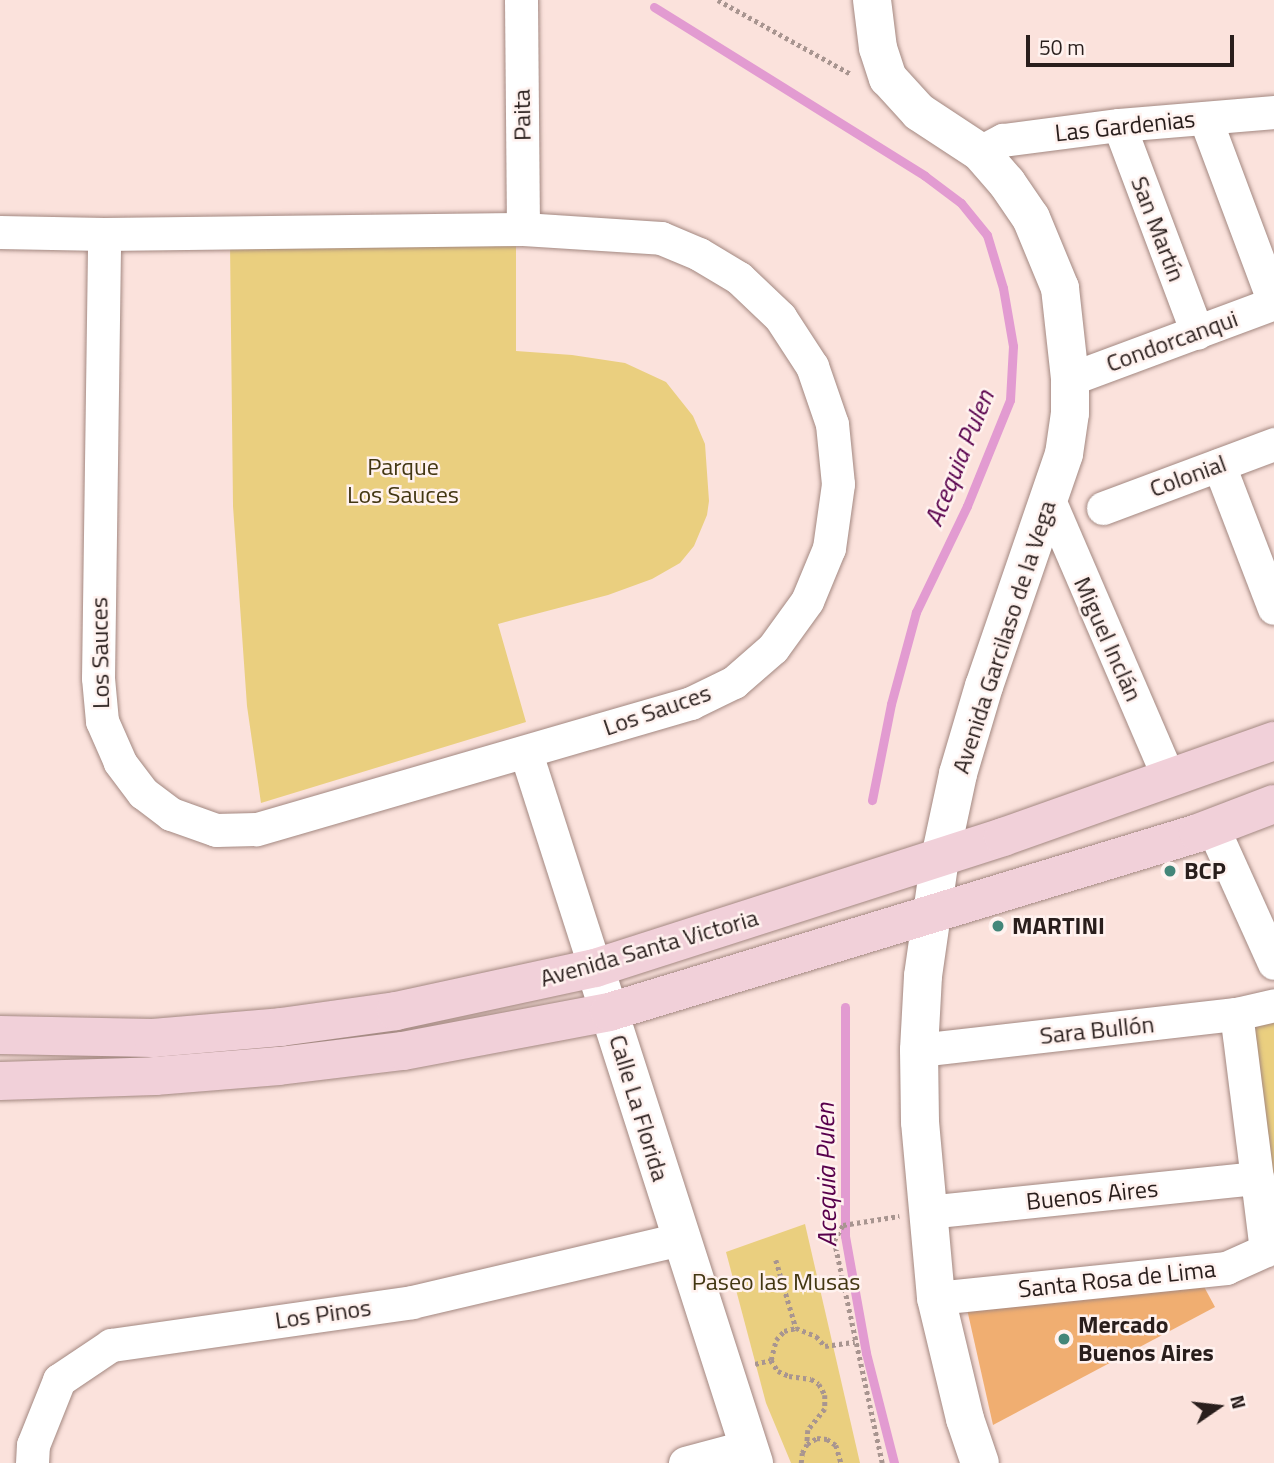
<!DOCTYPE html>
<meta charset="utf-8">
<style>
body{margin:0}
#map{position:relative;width:1274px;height:1463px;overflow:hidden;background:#fbe2dc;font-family:"Titillium Web",sans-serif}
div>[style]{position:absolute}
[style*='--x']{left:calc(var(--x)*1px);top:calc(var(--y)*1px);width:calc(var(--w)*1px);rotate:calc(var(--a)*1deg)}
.green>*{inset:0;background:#eacf7f}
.stream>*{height:9px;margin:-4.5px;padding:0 4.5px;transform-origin:4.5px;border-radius:4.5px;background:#e29bd1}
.building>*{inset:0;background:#f0ae71}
.path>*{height:4.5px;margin-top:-2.25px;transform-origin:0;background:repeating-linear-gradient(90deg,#a89590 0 3.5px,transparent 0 7px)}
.roads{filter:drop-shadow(0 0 2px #a38881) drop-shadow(0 0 2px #a38881)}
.minor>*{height:33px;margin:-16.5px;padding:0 16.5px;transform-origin:16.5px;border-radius:16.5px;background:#fff}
.tertiary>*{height:38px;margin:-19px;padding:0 19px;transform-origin:19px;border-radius:19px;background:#fff}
.secondary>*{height:38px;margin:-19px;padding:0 19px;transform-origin:19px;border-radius:19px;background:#f1d0d9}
.dots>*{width:19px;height:19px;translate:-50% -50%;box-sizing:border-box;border:4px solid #fff2ef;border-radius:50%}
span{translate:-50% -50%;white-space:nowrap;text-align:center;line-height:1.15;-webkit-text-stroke:5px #fff2ef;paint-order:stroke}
.street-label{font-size:24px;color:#291e1c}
.park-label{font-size:24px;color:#433712}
.poi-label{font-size:24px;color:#291e1c;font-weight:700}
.left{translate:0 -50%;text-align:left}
.water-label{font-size:26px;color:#58004c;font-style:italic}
.north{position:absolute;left:1183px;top:1372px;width:70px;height:70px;-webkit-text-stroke:5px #fff2ef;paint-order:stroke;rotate:76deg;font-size:19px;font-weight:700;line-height:28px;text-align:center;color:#291e1c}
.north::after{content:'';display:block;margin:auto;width:24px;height:32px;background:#291e1c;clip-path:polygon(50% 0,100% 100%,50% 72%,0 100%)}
.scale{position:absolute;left:1026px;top:35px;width:208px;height:32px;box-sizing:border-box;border:4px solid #291e1c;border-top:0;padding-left:9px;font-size:21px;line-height:24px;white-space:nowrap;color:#291e1c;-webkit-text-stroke:5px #fff2ef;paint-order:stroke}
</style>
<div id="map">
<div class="green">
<i style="clip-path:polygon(230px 243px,516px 244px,516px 351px,572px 355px,625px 363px,666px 382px,693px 416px,705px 444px,709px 501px,707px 515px,694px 546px,680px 563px,652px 579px,608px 595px,498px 624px,526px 722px,261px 803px,247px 706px,233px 506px)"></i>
<i style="clip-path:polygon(1274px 1015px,1274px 1211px,1250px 1036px,1255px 1020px)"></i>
<i style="clip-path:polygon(805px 1224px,860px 1463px,791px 1463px,766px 1403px,726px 1252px)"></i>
</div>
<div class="stream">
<i style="--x:654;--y:7;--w:319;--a:31.9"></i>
<i style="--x:925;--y:176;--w:45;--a:36.9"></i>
<i style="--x:961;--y:203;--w:41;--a:50.9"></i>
<i style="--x:987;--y:235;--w:55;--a:73.2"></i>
<i style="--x:1003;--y:288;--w:59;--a:80.2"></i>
<i style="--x:1013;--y:346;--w:54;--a:93.2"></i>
<i style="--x:1010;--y:400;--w:114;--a:112.1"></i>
<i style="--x:967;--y:506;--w:118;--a:115.7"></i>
<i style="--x:916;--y:612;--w:95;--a:105.2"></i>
<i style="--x:891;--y:704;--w:98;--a:101.2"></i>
<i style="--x:845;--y:1007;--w:229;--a:90"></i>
<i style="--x:845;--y:1236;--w:119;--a:79.8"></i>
<i style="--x:866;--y:1353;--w:114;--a:75.7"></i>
</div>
<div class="building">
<i style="clip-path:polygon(1202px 1283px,1215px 1307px,993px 1425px,967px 1309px)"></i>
</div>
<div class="path">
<i style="--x:718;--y:0;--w:152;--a:29.1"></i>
<i style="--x:776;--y:1260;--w:71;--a:73.6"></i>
<i style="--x:771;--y:1360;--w:13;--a:58"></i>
<i style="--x:778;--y:1371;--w:12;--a:24"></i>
<i style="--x:789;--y:1376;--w:22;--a:8"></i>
<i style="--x:811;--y:1379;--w:9;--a:32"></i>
<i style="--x:819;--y:1384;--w:13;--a:61"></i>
<i style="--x:825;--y:1395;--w:14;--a:90"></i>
<i style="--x:825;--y:1409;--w:27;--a:129"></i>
<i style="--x:808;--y:1430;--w:14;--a:94"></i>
<i style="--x:755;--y:1364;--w:16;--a:-14"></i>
<i style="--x:771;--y:1360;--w:21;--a:-76"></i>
<i style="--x:776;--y:1340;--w:12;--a:-48"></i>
<i style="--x:784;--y:1331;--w:12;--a:-14"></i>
<i style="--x:796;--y:1328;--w:22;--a:22"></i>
<i style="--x:816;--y:1336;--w:13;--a:48"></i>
<i style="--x:825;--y:1346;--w:30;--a:-8"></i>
<i style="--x:801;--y:1463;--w:10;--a:-84"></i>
<i style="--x:802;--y:1453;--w:10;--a:-61"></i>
<i style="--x:807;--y:1444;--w:12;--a:-31"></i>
<i style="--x:817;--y:1438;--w:10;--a:6"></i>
<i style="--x:827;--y:1439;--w:11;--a:34"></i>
<i style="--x:836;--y:1445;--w:19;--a:74"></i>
<i style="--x:882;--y:1463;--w:227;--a:-102.2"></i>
<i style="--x:834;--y:1241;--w:18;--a:-61"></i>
<i style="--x:843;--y:1225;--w:57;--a:-9.1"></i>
</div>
<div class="roads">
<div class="minor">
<i style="--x:521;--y:0;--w:229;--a:89.5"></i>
<i style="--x:1205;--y:118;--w:197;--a:69.5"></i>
<i style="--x:1119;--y:125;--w:222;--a:69.4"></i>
<i style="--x:980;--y:152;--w:26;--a:-28"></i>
<i style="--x:1003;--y:140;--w:117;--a:-7.4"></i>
<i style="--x:1119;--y:125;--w:156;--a:-4.8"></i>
<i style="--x:0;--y:232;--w:104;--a:1.1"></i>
<i style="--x:104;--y:234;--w:419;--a:-0.7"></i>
<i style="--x:523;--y:229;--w:138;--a:3.7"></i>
<i style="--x:661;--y:238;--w:41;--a:22.8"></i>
<i style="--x:699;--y:254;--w:47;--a:31"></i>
<i style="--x:739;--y:278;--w:57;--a:43.6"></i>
<i style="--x:780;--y:317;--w:59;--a:56.9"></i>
<i style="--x:812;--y:366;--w:61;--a:71"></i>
<i style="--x:832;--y:424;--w:60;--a:84.3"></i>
<i style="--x:838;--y:484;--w:65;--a:98"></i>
<i style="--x:829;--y:548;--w:57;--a:112.5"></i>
<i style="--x:807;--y:601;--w:58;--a:125.9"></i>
<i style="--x:773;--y:648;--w:52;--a:138.9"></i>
<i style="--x:734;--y:682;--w:48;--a:154"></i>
<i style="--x:691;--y:703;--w:453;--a:163.8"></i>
<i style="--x:256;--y:829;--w:40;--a:178.6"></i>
<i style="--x:216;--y:830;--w:48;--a:-160.4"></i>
<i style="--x:171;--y:814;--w:35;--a:-143"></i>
<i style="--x:143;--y:793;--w:39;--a:-127"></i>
<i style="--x:120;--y:762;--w:45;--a:-113.7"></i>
<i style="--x:102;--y:721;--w:43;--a:-95.3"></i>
<i style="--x:98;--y:678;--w:444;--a:-89.2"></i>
<i style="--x:1070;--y:379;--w:218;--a:-20.4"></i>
<i style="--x:1219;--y:465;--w:153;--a:69"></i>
<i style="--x:1049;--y:500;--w:303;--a:66.7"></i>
<i style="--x:1103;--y:508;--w:183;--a:-20.5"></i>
<i style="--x:526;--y:753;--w:226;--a:72.2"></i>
<i style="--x:1213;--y:828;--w:148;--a:65.7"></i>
<i style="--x:919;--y:1050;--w:319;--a:-6.5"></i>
<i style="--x:1236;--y:1014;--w:39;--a:-13"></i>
<i style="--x:927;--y:1212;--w:332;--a:-5.9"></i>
<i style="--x:936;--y:1298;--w:292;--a:-5.9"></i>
<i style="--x:1226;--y:1268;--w:44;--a:-24.2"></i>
<i style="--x:1266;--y:1250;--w:238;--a:-97.2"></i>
<i style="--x:32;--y:1463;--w:18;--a:-87"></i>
<i style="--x:33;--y:1445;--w:70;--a:-68.2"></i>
<i style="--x:59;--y:1380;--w:63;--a:-33.9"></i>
<i style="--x:111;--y:1345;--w:304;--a:-8.1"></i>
<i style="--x:412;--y:1302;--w:275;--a:-13.2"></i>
<i style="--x:685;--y:1463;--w:65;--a:-15.1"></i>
</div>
<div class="tertiary">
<i style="--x:872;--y:0;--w:48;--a:82.9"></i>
<i style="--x:878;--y:48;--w:32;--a:72"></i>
<i style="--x:888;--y:78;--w:46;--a:47.6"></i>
<i style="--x:919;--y:112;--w:73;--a:33.3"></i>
<i style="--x:980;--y:152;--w:41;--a:48.9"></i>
<i style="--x:1007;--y:183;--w:42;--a:55.6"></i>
<i style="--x:1031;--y:218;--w:76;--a:67.5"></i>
<i style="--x:1060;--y:288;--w:92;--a:83.7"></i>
<i style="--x:1070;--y:379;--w:34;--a:90"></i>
<i style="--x:1070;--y:413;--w:41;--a:98.3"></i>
<i style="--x:1064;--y:454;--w:245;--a:109"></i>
<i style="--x:984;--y:686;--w:92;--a:106.5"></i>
<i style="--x:958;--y:774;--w:86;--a:102.1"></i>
<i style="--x:940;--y:858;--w:119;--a:98.2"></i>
<i style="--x:923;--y:976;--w:74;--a:93.1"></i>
<i style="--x:919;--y:1050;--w:72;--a:89.2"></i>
<i style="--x:920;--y:1122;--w:177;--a:84.8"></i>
<i style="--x:936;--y:1298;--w:124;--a:76.5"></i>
<i style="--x:965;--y:1419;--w:46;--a:71.2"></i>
<i style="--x:595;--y:968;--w:520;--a:72.19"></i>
</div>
<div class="secondary">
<i style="--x:0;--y:1035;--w:153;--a:1.1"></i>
<i style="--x:153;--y:1038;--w:128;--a:-4.9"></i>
<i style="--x:281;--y:1027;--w:116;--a:-7.9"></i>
<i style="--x:396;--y:1011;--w:204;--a:-12.2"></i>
<i style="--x:595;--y:968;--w:429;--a:-17.8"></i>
<i style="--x:1003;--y:837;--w:288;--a:-19.5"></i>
<i style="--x:0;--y:1081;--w:155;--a:-1.8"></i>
<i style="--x:155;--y:1076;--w:124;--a:-4.6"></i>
<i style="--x:279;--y:1066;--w:125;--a:-6.9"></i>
<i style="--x:403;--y:1051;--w:210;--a:-10.7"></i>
<i style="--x:609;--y:1012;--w:616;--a:-16.9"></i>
<i style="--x:1198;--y:833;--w:81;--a:-20.9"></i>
</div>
</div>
<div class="dots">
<i style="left:1170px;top:871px;background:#438679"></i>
<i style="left:998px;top:926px;background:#438679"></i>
<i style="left:1064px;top:1339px;background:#438679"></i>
</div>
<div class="street-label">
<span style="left:522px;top:115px;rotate:-91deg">Paita</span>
<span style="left:1125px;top:126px;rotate:-6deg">Las Gardenias</span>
<span style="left:1158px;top:229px;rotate:69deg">San Martín</span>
<span style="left:1172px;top:341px;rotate:-20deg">Condorcanqui</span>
<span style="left:1188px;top:476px;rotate:-20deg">Colonial</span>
<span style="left:1004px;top:637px;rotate:-72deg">Avenida Garcilaso de la Vega</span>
<span style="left:1108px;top:639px;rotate:66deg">Miguel Inclán</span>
<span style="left:100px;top:653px;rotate:-91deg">Los Sauces</span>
<span style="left:657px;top:710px;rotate:-19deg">Los Sauces</span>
<span style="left:649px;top:948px;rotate:-16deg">Avenida Santa Victoria</span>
<span style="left:1097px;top:1030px;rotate:-6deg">Sara Bullón</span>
<span style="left:639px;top:1108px;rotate:73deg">Calle La Florida</span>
<span style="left:1092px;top:1195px;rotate:-6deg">Buenos Aires</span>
<span style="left:1117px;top:1279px;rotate:-6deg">Santa Rosa de Lima</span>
<span style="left:323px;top:1314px;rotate:-8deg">Los Pinos</span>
</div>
<div class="park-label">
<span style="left:403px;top:481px">Parque<br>Los Sauces</span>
<span style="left:776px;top:1282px">Paseo las Musas</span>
</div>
<div class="poi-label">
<span class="left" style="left:1184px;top:871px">BCP</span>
<span class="left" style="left:1012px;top:926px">MARTINI</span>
<span class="left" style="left:1078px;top:1339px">Mercado<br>Buenos Aires</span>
</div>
<div class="water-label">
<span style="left:959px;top:458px;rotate:-68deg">Acequia Pulen</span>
<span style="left:826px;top:1175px;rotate:-91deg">Acequia Pulen</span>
</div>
<div class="north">N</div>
<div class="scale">50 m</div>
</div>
